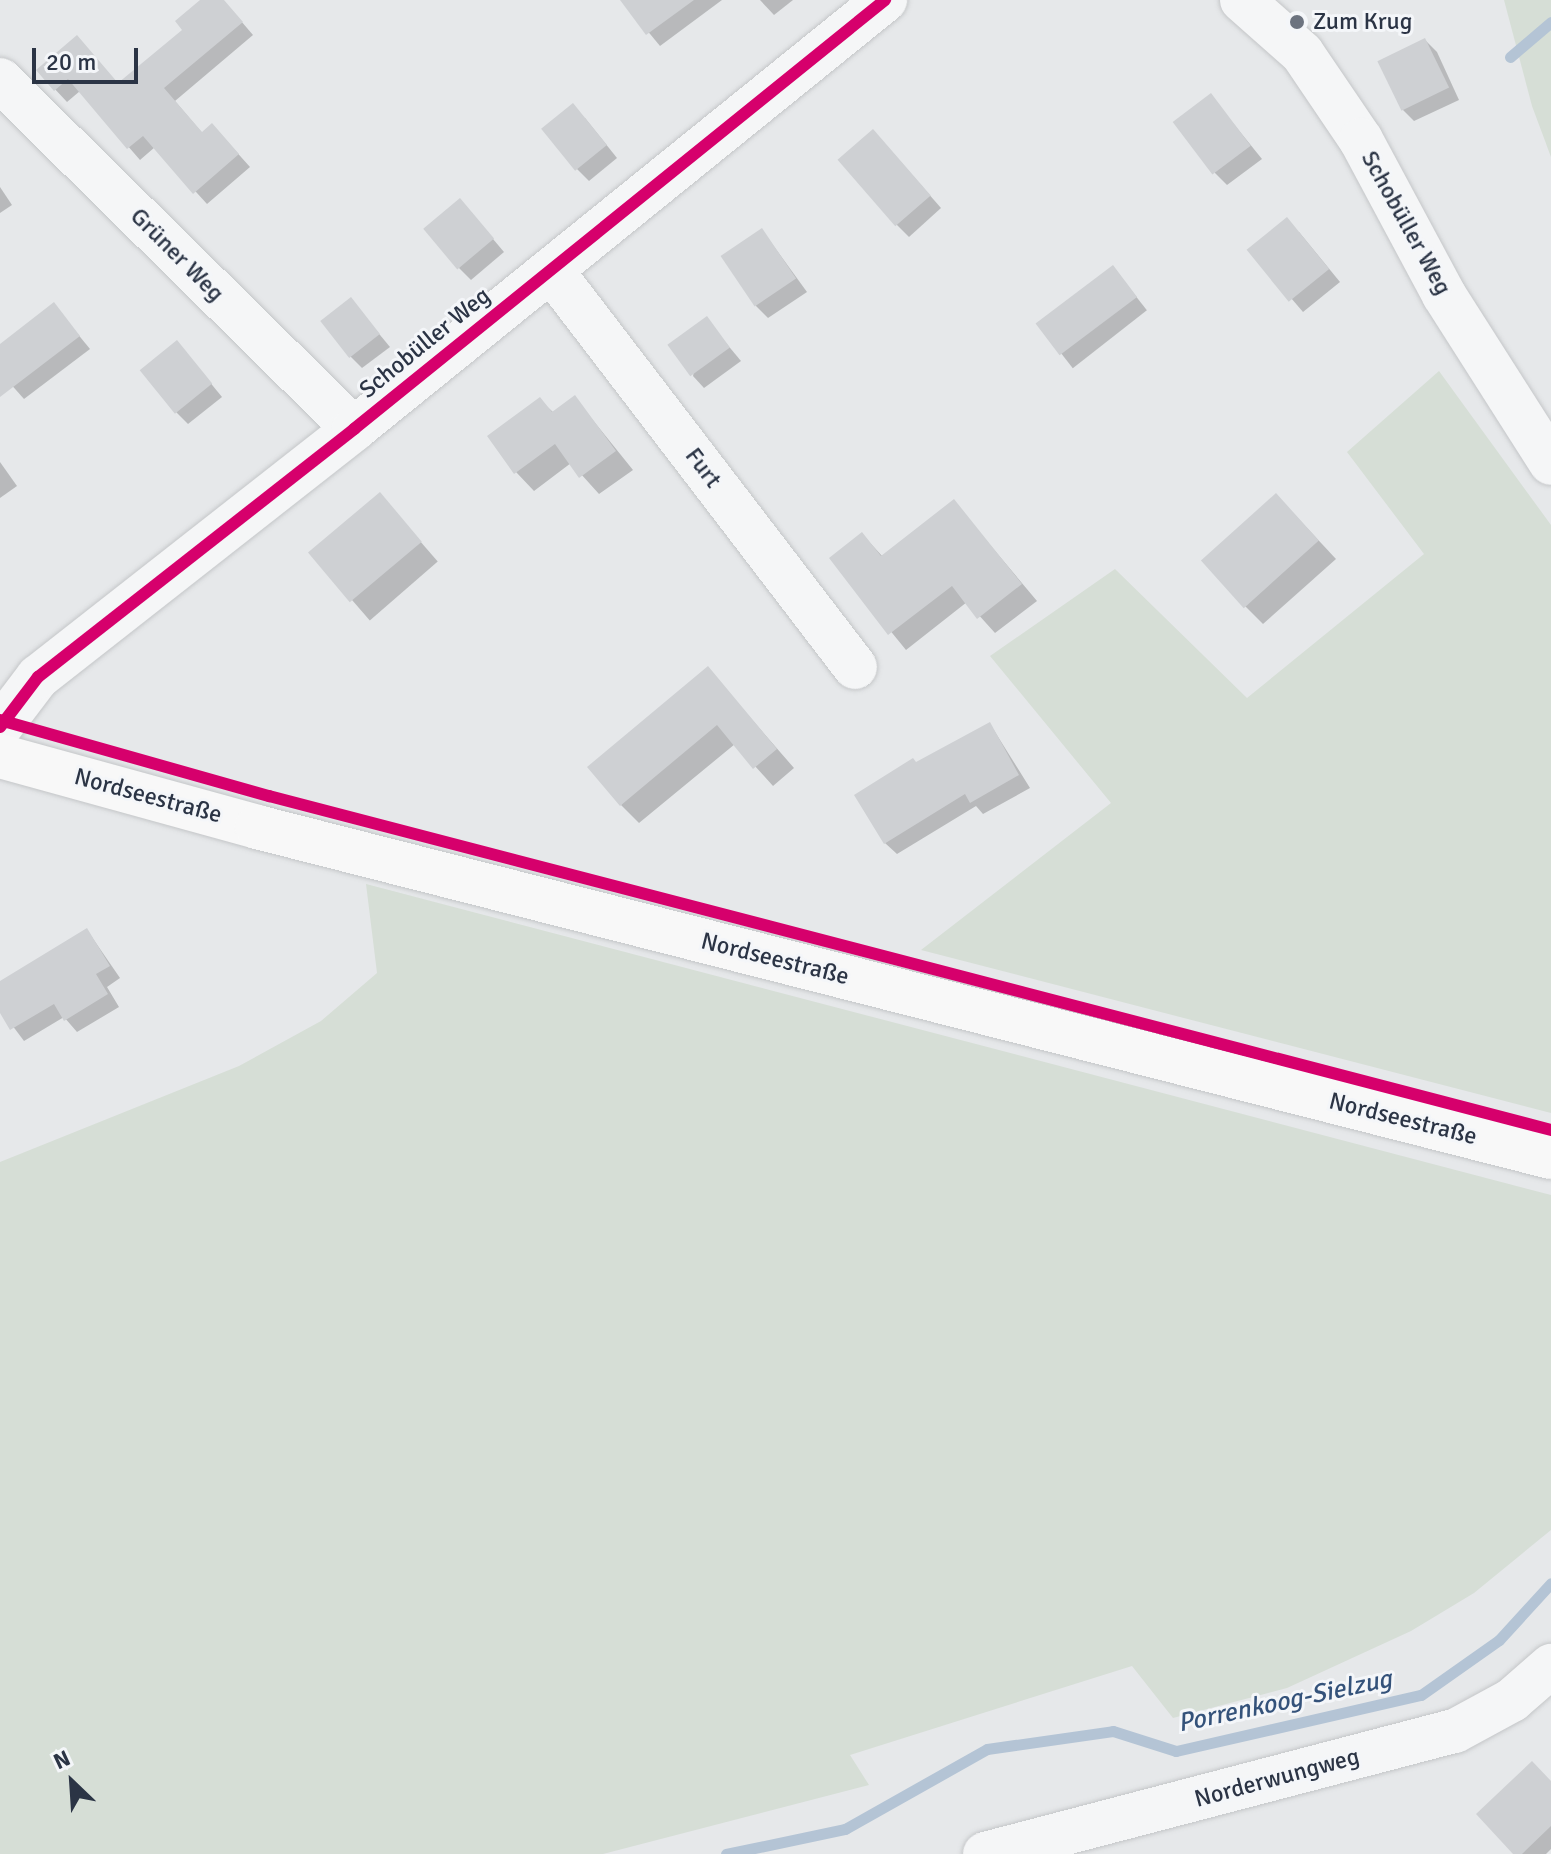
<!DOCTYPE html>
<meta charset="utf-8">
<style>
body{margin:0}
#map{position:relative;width:1551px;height:1854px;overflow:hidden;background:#e6e8ea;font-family:Signika,sans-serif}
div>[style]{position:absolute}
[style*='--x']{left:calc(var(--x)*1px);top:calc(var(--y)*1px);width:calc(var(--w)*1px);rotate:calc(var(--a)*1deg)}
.green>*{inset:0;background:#d6ded6}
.shadow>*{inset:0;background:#0003;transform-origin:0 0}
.stream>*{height:11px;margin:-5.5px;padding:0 5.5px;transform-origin:5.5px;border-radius:5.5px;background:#b4c4d5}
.building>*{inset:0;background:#ced0d3;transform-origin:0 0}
.roads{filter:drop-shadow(0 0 2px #c4c6c8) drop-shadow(0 0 2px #c4c6c8)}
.minor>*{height:44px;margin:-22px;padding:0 22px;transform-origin:22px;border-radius:22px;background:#f5f6f7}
.major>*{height:44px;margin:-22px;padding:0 22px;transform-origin:22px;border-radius:22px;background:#f8f8f8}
.cycleway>*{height:12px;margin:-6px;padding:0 6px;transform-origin:6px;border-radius:6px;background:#d6006c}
.dots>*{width:22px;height:22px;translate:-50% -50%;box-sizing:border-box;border:4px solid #f4f6f9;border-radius:50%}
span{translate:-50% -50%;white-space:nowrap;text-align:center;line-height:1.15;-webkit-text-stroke:6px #f4f6f9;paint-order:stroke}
.poi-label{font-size:24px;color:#2b3445}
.left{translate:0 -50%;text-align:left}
.street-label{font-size:24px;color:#2b3445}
.water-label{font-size:26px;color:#34527a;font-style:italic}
.north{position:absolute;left:32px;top:1742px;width:80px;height:80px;-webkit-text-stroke:6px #f4f6f9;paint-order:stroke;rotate:335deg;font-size:22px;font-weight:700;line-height:32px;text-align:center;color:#2b3445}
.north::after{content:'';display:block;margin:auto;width:28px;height:36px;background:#2b3445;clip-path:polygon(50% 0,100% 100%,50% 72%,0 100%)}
.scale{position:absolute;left:32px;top:48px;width:106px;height:36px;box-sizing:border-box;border:4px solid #2b3445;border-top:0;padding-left:10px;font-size:24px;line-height:28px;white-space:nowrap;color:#2b3445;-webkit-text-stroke:6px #f4f6f9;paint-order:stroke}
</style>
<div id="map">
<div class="green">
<i style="clip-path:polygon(1504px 0,1551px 0,1551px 157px,1532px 106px)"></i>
<i style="clip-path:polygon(1439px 371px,1551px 525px,1551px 1113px,921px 950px,1111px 803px,990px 656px,1115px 569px,1247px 698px,1424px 554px,1347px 452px)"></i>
<i style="clip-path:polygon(366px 884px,1551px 1195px,1551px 1530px,1474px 1593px,1411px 1631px,1287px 1688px,1173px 1718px,1132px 1666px,850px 1755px,869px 1785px,603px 1854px,0 1854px,0 1162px,239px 1066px,321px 1021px,377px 973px)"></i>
</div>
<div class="shadow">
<i style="clip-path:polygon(203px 0,223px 0,253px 35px,175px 101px,203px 134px,224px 138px,250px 167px,207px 204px,155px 147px,140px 160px,80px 91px,67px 102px,38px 71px,119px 85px,185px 30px)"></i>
<i style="clip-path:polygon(622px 0,722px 0,660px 46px)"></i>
<i style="clip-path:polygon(760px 0,793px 0,774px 15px)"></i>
<i style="clip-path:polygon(1425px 40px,1437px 52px,1459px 100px,1414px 121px,1402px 109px)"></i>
<i style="clip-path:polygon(1211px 96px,1262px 159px,1227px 185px,1215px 173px)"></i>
<i style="clip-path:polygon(585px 118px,617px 158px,589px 181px,577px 169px)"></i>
<i style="clip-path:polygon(885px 144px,941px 208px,909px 237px,897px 225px)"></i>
<i style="clip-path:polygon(0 187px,12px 205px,0 213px)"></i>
<i style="clip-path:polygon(471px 213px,504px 252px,471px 280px,459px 268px)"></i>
<i style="clip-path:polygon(762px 230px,807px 292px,768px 318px,756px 306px)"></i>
<i style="clip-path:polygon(1299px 232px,1340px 282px,1303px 312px,1250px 250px)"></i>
<i style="left:1113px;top:267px;width:55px;height:94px;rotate:52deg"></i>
<i style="clip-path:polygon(351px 300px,390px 347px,362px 368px,350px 356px)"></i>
<i style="clip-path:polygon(54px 305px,90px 349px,24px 399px,0 372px,0 347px)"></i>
<i style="clip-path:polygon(706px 319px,741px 361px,704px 388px,693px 376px)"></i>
<i style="clip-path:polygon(177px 342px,222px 397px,188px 424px,176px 412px)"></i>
<i style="clip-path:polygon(575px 398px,633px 470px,599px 494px,571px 463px,534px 491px,516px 472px,540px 400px,554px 413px)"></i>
<i style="clip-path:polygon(0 462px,17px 486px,0 498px)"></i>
<i style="left:380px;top:495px;width:88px;height:90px;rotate:49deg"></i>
<i style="clip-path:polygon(954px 502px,1037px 601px,995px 633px,967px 602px,906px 650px,831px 558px,862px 534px,883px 557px)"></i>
<i style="clip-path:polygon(1294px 514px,1336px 559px,1263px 624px,1245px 606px)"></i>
<i style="clip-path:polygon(708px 669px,794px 768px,773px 786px,735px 744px,639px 823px,621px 805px)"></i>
<i style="clip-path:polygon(990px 724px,1030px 788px,983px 814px,976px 806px,897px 854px,885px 843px,916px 764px)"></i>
<i style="clip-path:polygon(87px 930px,120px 978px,107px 987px,119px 1007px,77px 1032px,64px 1017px,24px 1041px,0 1009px,0 983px)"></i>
<i style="clip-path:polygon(1551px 1783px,1551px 1849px,1546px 1854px,1516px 1854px)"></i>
</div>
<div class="stream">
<i style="--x:1510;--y:57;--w:54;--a:-40.5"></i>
<i style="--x:726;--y:1854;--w:122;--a:-11.9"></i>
<i style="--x:845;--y:1829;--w:163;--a:-29.4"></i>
<i style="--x:987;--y:1749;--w:127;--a:-8.1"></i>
<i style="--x:1113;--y:1731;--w:66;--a:17.6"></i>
<i style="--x:1176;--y:1751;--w:251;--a:-12.9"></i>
<i style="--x:1421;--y:1695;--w:95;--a:-35.2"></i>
<i style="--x:1499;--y:1640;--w:77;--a:-47.6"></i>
</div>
<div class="building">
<i style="clip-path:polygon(200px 0,224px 0,243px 22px,164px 88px,202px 132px,212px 123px,239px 154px,193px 194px,143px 136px,127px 149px,68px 79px,54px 91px,36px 70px,77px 35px,118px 83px,182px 30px,175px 21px)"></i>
<i style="clip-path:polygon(620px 0,694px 0,646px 35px)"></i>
<i style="left:1425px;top:38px;width:55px;height:53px;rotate:64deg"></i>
<i style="left:1211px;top:93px;width:66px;height:48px;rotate:53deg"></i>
<i style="left:573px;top:103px;width:54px;height:41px;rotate:51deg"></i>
<i style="left:873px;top:129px;width:88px;height:47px;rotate:49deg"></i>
<i style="left:460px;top:198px;width:53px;height:48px;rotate:50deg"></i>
<i style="left:1287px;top:217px;width:67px;height:52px;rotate:51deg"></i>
<i style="left:762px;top:228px;width:61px;height:50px;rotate:56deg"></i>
<i style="left:1113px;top:265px;width:40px;height:97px;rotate:53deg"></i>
<i style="left:351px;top:297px;width:47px;height:39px;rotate:52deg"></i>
<i style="clip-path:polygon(54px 302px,80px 336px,0 397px,0 344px)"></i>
<i style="left:707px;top:316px;width:39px;height:49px;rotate:54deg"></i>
<i style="left:177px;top:340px;width:56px;height:48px;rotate:51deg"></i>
<i style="clip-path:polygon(575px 395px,616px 451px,579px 478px,555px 444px,514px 474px,487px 436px,540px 397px,552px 412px)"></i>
<i style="left:380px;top:492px;width:65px;height:94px;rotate:50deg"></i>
<i style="left:1276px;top:493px;width:64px;height:101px;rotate:48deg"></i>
<i style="clip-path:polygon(954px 499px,1022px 584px,977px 619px,952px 586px,888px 635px,829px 558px,862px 532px,881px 556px)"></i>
<i style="clip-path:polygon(708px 666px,777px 749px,753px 769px,717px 725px,620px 806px,587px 767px)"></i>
<i style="clip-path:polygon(990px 722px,1019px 775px,970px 803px,965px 794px,884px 844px,854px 795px,913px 758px,916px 762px)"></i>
<i style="clip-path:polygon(87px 928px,110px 966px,96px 974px,108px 994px,64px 1021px,54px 1004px,10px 1030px,0 1013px,0 981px)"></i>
<i style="clip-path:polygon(1532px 1761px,1551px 1781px,1551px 1826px,1522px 1854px,1513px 1854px,1476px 1814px)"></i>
</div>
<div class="roads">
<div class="minor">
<i style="--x:1242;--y:0;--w:80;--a:41.5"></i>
<i style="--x:1302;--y:53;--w:105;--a:55.9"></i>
<i style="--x:1361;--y:140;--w:176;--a:61.8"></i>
<i style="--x:1444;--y:295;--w:199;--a:57.5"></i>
<i style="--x:0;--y:80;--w:497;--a:44.6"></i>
<i style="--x:551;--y:270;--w:500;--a:52.56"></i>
<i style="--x:0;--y:727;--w:63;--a:-52.8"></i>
<i style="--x:38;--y:677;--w:402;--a:-38.1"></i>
<i style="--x:354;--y:429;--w:683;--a:-38.94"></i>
<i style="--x:985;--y:1854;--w:486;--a:-14.7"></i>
<i style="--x:1455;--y:1731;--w:65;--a:-28.5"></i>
<i style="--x:1512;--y:1700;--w:52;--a:-41.1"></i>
</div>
<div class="major">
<i style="--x:0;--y:756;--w:267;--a:15.4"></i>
<i style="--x:257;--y:827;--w:1335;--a:14.31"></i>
</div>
</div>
<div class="cycleway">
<i style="--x:0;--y:720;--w:280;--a:15.8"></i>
<i style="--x:269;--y:796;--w:1325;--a:14.6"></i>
<i style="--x:0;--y:727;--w:63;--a:-52.8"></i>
<i style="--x:38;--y:677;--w:402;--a:-38.1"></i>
<i style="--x:354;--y:429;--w:683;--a:-38.94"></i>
</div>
<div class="dots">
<i style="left:1297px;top:22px;background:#6c737f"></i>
</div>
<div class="poi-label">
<span class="left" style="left:1313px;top:22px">Zum Krug</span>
</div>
<div class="street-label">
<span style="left:1406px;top:223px;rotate:61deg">Schobüller Weg</span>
<span style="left:177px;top:255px;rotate:45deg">Grüner Weg</span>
<span style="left:425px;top:343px;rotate:-39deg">Schobüller Weg</span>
<span style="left:703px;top:468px;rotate:53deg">Furt</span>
<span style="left:148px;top:796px;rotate:15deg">Nordseestraße</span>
<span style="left:775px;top:959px;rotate:14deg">Nordseestraße</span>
<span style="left:1403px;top:1119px;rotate:14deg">Nordseestraße</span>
<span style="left:1277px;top:1778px;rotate:-15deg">Norderwungweg</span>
</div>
<div class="water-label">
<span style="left:1285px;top:1702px;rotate:-12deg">Porrenkoog-Sielzug</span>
</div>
<div class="north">N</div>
<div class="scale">20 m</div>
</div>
